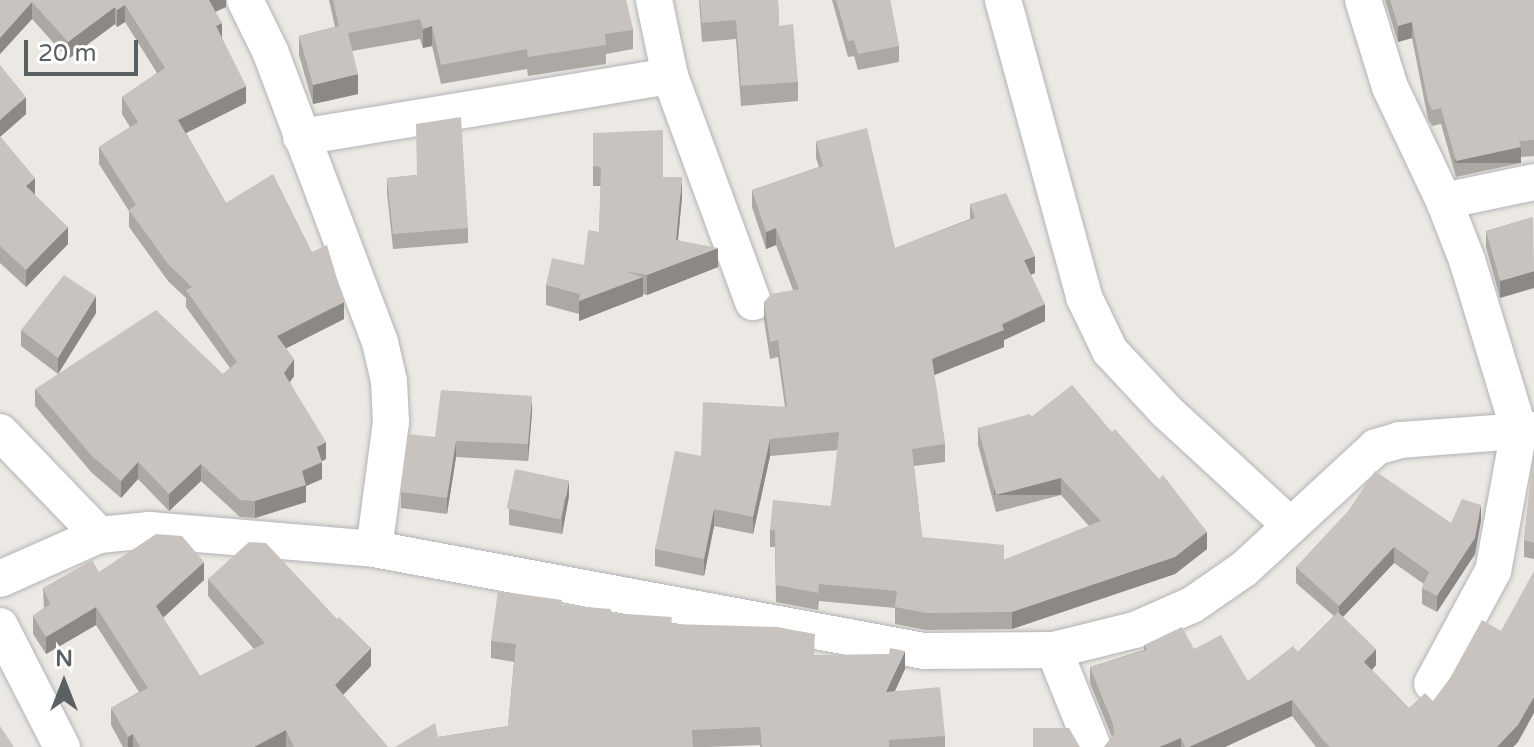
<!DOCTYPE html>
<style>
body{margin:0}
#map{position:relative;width:1534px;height:747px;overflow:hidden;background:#ece8e3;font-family:"Varela Round",sans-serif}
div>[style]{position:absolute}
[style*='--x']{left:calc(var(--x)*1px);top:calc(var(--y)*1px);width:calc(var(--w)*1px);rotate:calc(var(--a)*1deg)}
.roads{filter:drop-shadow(0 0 2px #b0b4b7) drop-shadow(0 0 2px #b0b4b7)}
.minor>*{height:36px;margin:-18px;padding:0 18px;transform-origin:18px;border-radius:18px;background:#fff}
.wall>*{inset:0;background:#aca8a4}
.shaded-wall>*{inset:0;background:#8c8886;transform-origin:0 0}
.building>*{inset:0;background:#c8c3bf;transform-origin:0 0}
span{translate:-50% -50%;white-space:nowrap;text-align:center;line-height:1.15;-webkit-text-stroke:7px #fff;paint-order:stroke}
.north{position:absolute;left:24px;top:643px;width:80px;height:80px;-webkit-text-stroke:6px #fff;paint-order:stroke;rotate:0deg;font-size:22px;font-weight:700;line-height:32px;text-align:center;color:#5b6062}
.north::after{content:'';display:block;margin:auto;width:28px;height:36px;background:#5b6062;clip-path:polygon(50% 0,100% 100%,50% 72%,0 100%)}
.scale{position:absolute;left:24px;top:40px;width:114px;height:36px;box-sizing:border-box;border:4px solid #5b6062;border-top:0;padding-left:10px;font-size:24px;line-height:28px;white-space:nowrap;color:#5b6062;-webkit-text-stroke:6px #fff;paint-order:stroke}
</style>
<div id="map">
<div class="roads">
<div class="minor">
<i style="--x:245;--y:0;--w:57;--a:63.9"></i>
<i style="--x:270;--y:51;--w:311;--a:69.3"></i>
<i style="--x:380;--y:342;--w:40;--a:77"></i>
<i style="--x:389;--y:381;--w:41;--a:87.2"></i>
<i style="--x:391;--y:422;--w:128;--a:97.6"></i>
<i style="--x:654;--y:0;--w:78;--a:78.1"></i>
<i style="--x:670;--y:76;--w:241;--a:69.8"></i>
<i style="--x:1003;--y:0;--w:308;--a:74.7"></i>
<i style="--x:1084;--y:297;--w:60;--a:64.3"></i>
<i style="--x:1110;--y:351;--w:83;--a:46.9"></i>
<i style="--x:1167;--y:412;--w:168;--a:42.6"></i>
<i style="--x:1363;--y:0;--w:91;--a:72.8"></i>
<i style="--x:1390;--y:87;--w:126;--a:64.7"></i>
<i style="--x:1444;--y:201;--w:63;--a:68.7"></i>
<i style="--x:1467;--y:260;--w:178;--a:73"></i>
<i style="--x:1519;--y:430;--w:143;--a:100.4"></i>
<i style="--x:1493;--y:571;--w:128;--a:118.4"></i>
<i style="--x:301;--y:137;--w:374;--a:-9.4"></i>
<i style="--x:1444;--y:201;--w:92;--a:-11.9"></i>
<i style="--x:0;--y:432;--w:143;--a:46.1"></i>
<i style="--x:0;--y:579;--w:108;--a:-24"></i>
<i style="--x:99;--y:535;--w:51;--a:-5.6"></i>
<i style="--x:150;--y:530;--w:225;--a:4.8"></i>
<i style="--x:374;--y:549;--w:559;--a:10.51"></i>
<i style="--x:924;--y:651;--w:130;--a:-0.4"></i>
<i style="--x:1054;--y:650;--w:83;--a:-13.9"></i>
<i style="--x:1135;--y:630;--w:62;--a:-23.7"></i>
<i style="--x:1192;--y:605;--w:63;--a:-34.7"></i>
<i style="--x:1244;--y:569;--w:180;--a:-42.7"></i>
<i style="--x:1376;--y:447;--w:25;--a:-16"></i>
<i style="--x:1400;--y:440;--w:134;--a:-4.3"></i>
<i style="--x:0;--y:626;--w:136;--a:62.9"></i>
<i style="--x:1054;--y:650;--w:105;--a:68.1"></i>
</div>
</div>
<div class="wall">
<i style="clip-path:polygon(0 0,226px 0,226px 7px,215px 12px,222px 38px,246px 103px,186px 133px,226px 203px,344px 319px,286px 348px,294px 376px,290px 382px,326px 459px,321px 461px,322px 479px,306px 486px,306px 502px,255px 518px,240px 517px,201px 481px,169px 511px,138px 479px,121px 498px,92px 473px,35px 406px,35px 389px,223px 374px,230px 368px,186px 307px,186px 298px,168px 281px,129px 227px,129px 211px,99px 164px,99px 147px,130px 127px,122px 114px,122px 97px,157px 73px,125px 22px,117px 27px,115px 24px,68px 59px,32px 19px,0 54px)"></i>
<i style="clip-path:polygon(329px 0,626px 0,633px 30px,633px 49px,606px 54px,606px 64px,528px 76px,527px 69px,441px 84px,432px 46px,423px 48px,420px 39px,352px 51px,358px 94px,313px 104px,299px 55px,299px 36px,335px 27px)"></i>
<i style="clip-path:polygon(699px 0,778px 0,779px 26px,798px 82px,798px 101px,741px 106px,736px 39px,702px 42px)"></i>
<i style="clip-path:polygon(832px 0,890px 0,899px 46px,899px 62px,858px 70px,854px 56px,848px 57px)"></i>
<i style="clip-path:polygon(1385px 0,1534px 0,1534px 156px,1521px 157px,1521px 163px,1456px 177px,1441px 124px,1432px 126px,1428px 119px,1412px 38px,1398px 42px)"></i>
<i style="clip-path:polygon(0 65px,26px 114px,0 137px,35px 195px,68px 244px,26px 287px,0 263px)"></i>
<i style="clip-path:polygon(593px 133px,663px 177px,682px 197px,678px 240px,718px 267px,647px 295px,643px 294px,643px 296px,579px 321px,579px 314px,546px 305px,546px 285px,584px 265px,599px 232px,601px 186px,593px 186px)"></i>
<i style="clip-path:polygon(816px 141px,895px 248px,970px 219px,970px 204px,1035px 273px,1031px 275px,1045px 321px,1004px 340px,1004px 347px,934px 375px,945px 444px,945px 462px,914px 466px,922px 537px,1004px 560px,1089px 526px,1061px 495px,996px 512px,978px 445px,978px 428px,1031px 417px,1207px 549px,1175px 574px,1012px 629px,926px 630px,895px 624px,895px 608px,819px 601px,818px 610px,776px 602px,775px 547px,770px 547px,770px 530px,831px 506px,838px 450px,770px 456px,753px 534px,714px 526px,704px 576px,655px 566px,655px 549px,701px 456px,785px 407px,778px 357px,770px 359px,764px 320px,764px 302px,793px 290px,776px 245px,766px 249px,752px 207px,752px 190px,819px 167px,816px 158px)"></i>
<i style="clip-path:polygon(417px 175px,468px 228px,468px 243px,393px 249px,387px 193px,387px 178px)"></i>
<i style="clip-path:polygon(1533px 217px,1500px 298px,1486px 247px,1486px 231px)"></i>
<i style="clip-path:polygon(96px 313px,58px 374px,21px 346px,21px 330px)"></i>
<i style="clip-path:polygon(532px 412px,528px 461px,456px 457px,447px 514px,401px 508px,401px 492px,435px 437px)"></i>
<i style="clip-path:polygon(1534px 455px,1534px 559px,1524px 557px,1524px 540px)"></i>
<i style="clip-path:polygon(569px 496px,562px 534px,509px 525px,509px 509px)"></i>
<i style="clip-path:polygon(1481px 520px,1475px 554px,1437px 612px,1422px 604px,1422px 588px,1424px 584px,1394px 563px,1343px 617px,1376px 665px,1372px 670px,1409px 708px,1433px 701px,1518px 742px,1513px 747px,1316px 747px,1292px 716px,1225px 747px,1104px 747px,1112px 737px,1090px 683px,1090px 667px,1144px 650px,1144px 645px,1194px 649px,1248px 681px,1298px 652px,1334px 616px,1296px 583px,1296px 567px,1451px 523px)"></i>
<i style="clip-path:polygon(99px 572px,204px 580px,163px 618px,200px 676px,254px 649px,208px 596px,208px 579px,371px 666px,343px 695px,388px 747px,123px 747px,111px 725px,111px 708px,139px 692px,96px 625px,46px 654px,33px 634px,33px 616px,44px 608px,43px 588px)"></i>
<i style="clip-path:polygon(562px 605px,672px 624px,815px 655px,905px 669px,895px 691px,945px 736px,945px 747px,760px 747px,760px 745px,708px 747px,395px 747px,438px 737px,508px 726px,514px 662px,491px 658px,491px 641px)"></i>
</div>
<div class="shaded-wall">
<i style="clip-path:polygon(208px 0,226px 0,226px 7px,208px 15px)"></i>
<i style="clip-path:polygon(32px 2px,32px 19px,0 54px,0 38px)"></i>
<i style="clip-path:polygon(125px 5px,125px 22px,117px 27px,117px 10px)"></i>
<i style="clip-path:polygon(115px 7px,115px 24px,68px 59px,68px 42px)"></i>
<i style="clip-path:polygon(1412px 22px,1412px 38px,1398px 42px,1398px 26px)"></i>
<i style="clip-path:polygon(222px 23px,222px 40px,216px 26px)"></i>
<i style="clip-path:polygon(432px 26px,432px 46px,423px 48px,423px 29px)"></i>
<i style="clip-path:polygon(358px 74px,358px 94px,313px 104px,313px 85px)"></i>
<i style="clip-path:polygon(246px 86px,246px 103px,178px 137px,178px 120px)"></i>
<i style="clip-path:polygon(26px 97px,26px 114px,0 137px,0 120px)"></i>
<i style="left:1521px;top:147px;width:16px;height:66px;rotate:90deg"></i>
<i style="clip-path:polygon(682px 177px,682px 197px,676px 259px,676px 240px)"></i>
<i style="clip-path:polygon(35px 178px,35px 195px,26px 186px)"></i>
<i style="clip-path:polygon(68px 227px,68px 244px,26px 287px,26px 270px)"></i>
<i style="clip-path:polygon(776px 228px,776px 245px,766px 249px,766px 232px)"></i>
<i style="clip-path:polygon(718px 248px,718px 267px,647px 295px,647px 275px)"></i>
<i style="clip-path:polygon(1035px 256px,1035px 273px,1024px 277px,1024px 260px)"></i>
<i style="clip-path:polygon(1534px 271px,1534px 288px,1500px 298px,1500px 281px)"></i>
<i style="clip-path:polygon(643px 277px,643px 296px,579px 321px,579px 301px)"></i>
<i style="clip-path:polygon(96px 296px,96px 313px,58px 374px,58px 358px)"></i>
<i style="clip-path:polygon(344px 302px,344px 319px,277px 353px,277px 336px)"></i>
<i style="clip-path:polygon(1045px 304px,1045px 321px,1004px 340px,1004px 347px,932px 376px,932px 359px)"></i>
<i style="clip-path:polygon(294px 359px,294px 376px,284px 390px,284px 373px)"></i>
<i style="clip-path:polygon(532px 396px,532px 412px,528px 461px,528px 444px)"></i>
<i style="clip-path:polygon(770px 439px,770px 456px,753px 534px,753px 517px)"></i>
<i style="clip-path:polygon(456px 441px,456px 457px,447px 514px,447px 498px)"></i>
<i style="clip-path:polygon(326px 442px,326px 459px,317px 464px,317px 447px)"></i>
<i style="clip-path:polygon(138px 462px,138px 479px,121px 498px,121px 481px)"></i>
<i style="clip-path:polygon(322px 462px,322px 479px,306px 486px,306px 502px,255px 518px,255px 501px,302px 471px)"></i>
<i style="clip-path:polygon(201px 464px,201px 481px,169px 511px,169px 494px)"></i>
<i style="left:1061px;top:478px;width:17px;height:67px;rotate:90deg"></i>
<i style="clip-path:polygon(569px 480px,569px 496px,562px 534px,562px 518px)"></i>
<i style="clip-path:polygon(1481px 505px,1481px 520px,1475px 554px,1437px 612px,1437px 596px)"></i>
<i style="clip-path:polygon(714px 509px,714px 526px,704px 576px,704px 559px)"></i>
<i style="clip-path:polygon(1207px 532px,1207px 549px,1175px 574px,1012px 629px,1012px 612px)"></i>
<i style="clip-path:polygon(1394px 547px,1394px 563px,1339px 621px,1339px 606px)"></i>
<i style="clip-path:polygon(204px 562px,204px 580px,156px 624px,156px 606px)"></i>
<i style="clip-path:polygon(96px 607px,96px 625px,46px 654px,46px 637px)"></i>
<i style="clip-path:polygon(371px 648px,371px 666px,335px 703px,335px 685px)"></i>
<i style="clip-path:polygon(1376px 649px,1376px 665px,1364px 678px,1364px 662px)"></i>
<i style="clip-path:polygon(905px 651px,905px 669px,886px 710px,886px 692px)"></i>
<i style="clip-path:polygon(1534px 697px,1534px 713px,1518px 742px,1513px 747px,1497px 747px)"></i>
<i style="clip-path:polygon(1292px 700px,1292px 716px,1225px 747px,1189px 747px)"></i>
<i style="clip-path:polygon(286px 730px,286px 747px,254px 747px)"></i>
<i style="clip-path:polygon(133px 734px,133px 747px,128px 747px,128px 737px)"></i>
<i style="clip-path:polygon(1181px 738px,1181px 747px,1159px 747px)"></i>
</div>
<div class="building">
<i style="clip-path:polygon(0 0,209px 0,222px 23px,216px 26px,246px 86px,178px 120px,226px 203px,273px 174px,312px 252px,327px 245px,344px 302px,277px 336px,294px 359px,284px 373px,326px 442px,317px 447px,322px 462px,302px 471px,306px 485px,255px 501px,240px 500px,201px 464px,169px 494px,138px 462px,121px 481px,92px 456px,35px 389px,156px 310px,223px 374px,237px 362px,186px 290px,192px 287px,168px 264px,129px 210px,136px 205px,99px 147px,138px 122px,122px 97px,165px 68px,125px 5px,117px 10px,115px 7px,68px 42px,32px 2px,0 38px)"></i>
<i style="clip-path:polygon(333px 0,626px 0,633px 30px,605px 34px,606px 45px,528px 57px,527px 49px,441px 65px,432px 26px,423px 29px,420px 19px,348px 33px,358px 74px,313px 85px,299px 36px,339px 26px)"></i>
<i style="clip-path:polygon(700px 0,778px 0,779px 26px,793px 24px,798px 82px,741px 86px,736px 20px,702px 23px)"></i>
<i style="clip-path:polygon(836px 0,890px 0,899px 46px,858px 54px,854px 40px,848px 41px)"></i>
<i style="clip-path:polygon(1390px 0,1534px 0,1534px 140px,1519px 141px,1521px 147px,1456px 161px,1441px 108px,1432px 110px,1428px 102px,1412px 22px,1398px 26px)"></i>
<i style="clip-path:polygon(0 65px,26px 97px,0 120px)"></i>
<i style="clip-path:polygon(461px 117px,468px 228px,393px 234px,387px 178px,417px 175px,416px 124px)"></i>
<i style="clip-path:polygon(867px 128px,895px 248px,975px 218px,970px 204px,1006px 193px,1035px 256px,1024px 260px,1045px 304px,1002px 324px,1004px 330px,932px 359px,945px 444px,912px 449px,922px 537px,1004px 545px,1004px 560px,1101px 521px,1061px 478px,996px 495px,978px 428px,1030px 414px,1031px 417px,1072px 385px,1112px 432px,1115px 429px,1159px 479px,1163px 475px,1207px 532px,1175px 557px,1012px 612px,926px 613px,895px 607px,897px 591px,819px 584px,818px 593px,776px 585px,775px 530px,770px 530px,773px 500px,831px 506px,839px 432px,770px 439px,753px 517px,714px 509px,704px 559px,655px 549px,675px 451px,701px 456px,703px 402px,787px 407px,778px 340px,770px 342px,764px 302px,771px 294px,799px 289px,776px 228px,766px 232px,752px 190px,823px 166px,816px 141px)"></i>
<i style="clip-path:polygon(663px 130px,663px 177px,682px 177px,676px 240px,718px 248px,647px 275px,624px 271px,643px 277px,579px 301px,580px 294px,546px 285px,552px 258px,584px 265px,588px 230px,599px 232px,601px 167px,593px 166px,593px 133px)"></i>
<i style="clip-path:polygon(0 136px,35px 178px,26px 186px,68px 227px,26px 270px,0 246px)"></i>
<i style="clip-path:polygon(1533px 217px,1534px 271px,1500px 281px,1486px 231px)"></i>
<i style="clip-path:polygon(64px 275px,96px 296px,58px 358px,21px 330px)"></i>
<i style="clip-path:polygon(441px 390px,532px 396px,528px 444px,456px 441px,447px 498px,401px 492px,408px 434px,435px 437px)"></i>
<i style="clip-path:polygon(1533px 455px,1534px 455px,1534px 543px,1524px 540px)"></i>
<i style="left:515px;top:469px;width:55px;height:40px;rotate:12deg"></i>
<i style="clip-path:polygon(1375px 471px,1451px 523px,1462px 499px,1481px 505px,1475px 538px,1437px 596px,1422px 588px,1429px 572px,1394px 547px,1339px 606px,1296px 567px,1348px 511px)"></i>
<i style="clip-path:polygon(156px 534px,182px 536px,204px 562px,156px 606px,200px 676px,265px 643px,208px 579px,249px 542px,266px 543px,337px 619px,339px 617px,371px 648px,335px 685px,388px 747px,294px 747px,286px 730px,254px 747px,140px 747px,133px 734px,128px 737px,111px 708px,148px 688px,96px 607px,46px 637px,33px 616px,50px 604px,43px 588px,92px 560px,99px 572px)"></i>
<i style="clip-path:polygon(1534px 571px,1534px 697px,1518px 725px,1497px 747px,1330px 747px,1323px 740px,1292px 700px,1189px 747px,1185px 747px,1181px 738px,1159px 747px,1104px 747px,1114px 734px,1113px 724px,1090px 667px,1147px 650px,1144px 645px,1182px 627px,1194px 649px,1221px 635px,1248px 681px,1293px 646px,1298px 652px,1338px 612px,1376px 649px,1364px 662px,1409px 708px,1425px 693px,1433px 701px,1450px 678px,1482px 620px,1501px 631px)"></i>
<i style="clip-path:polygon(498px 591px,562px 600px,561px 605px,611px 609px,610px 613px,672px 617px,671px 624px,777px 627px,815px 634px,814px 655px,889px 654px,890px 648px,905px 651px,886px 692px,940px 687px,945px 736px,889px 740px,889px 747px,762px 747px,760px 727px,692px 730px,693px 747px,395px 747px,435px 723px,438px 737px,508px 726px,516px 644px,491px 641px)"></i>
<i style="clip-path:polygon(0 726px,14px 747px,0 747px)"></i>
<i style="clip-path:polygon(1033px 728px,1069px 728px,1080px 747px,1033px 747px)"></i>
</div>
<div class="north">N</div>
<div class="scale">20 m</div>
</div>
